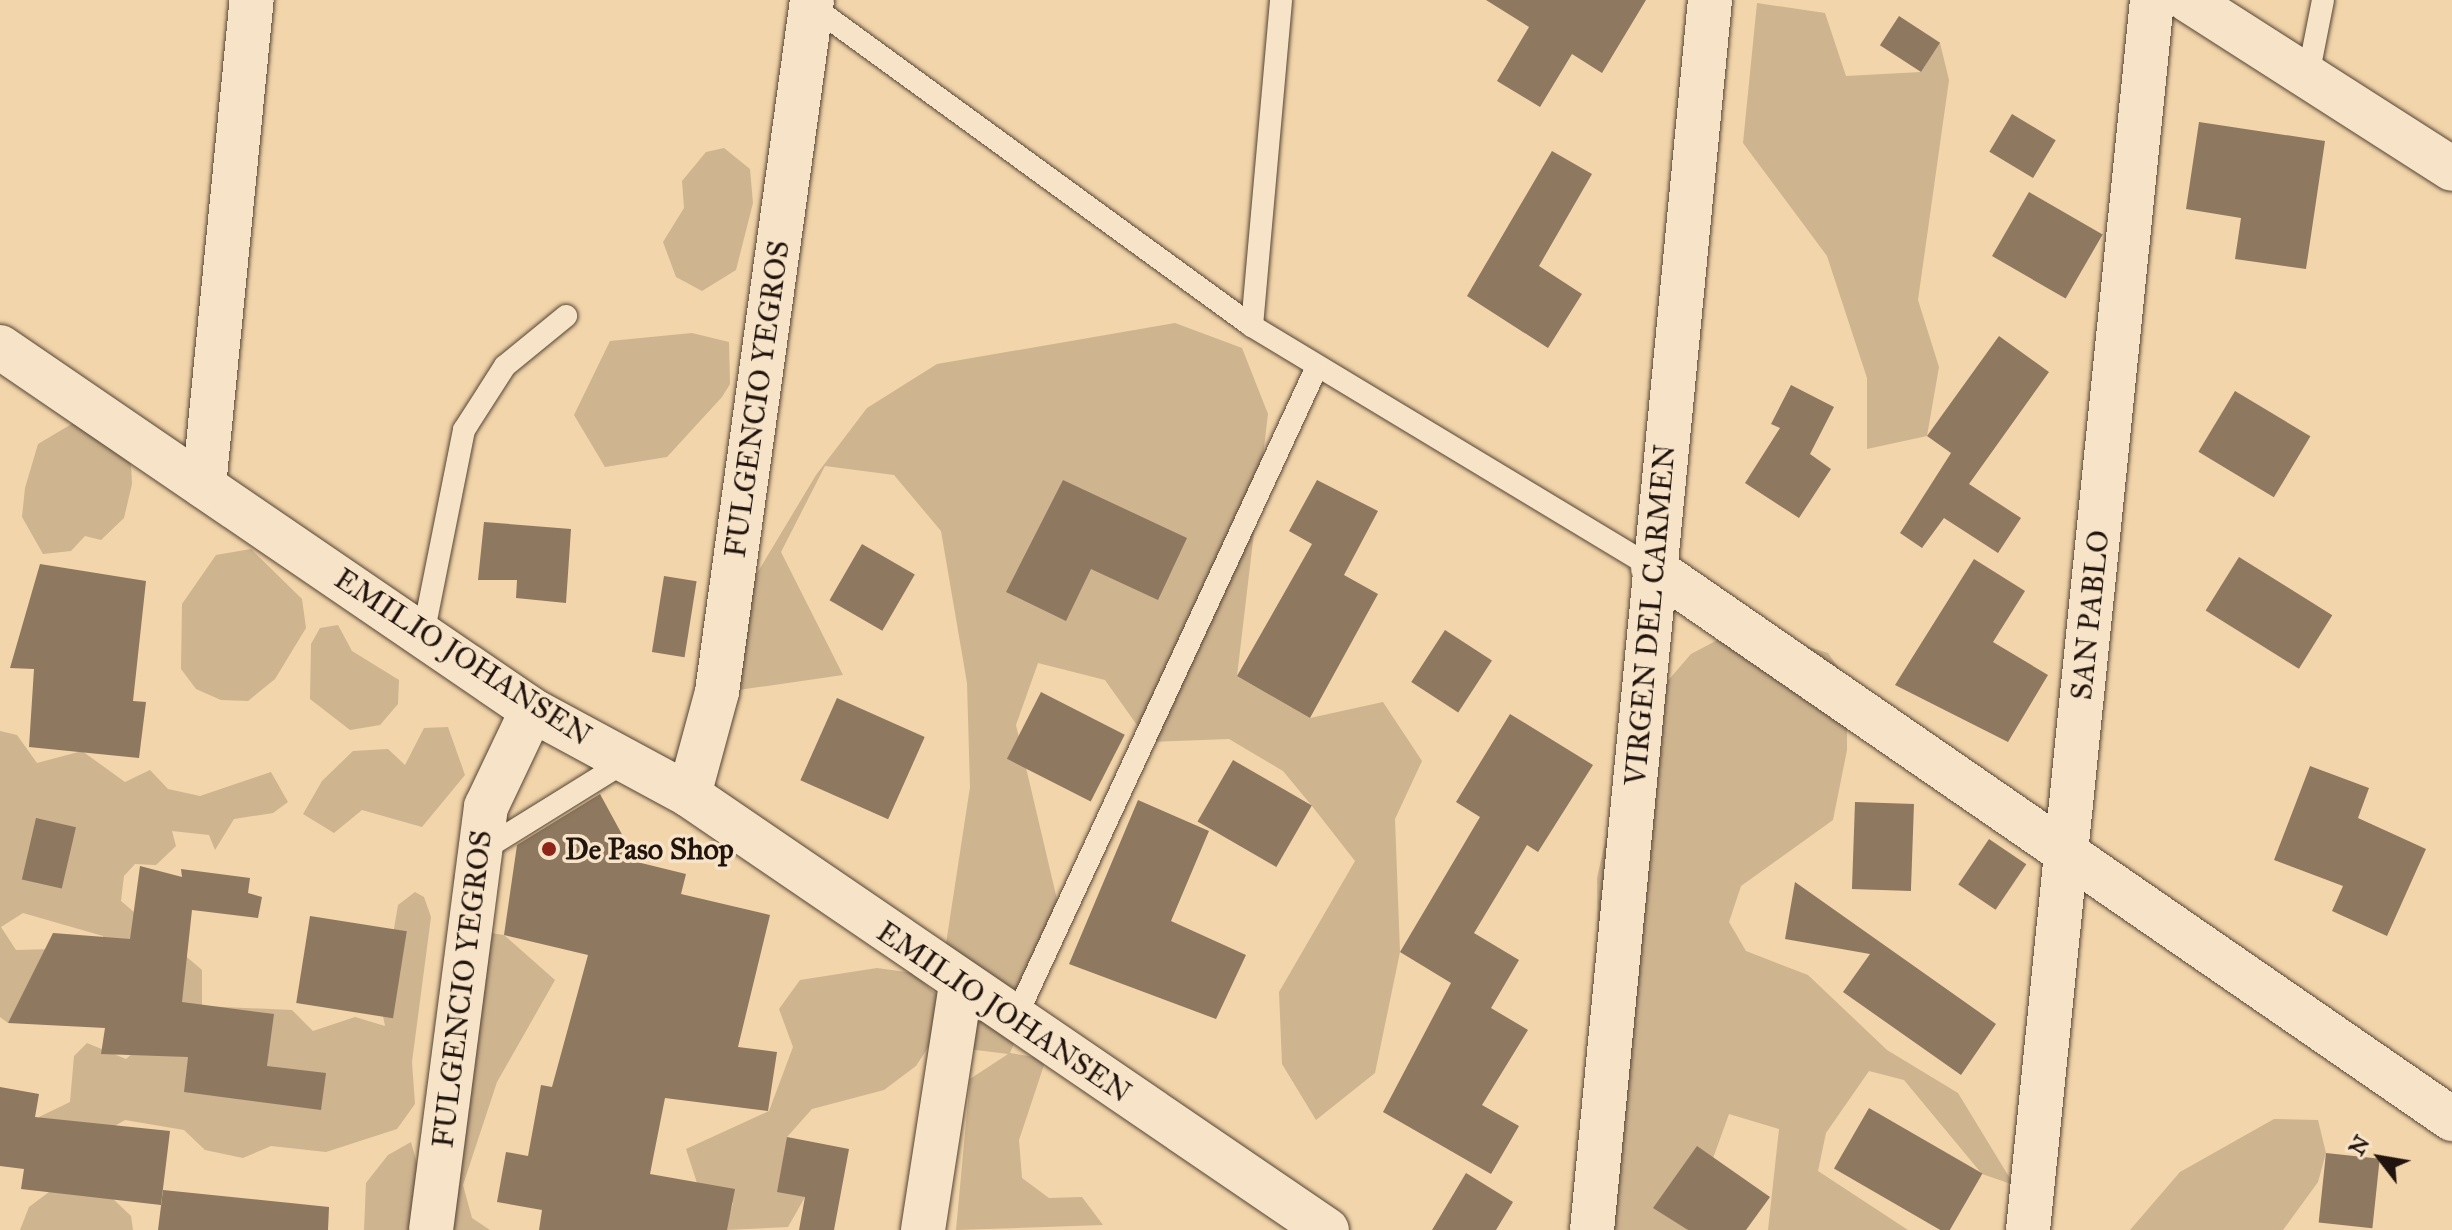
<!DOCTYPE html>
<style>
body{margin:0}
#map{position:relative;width:2452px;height:1230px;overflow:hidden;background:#f2d5aa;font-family:"IM FELL Great Primer",serif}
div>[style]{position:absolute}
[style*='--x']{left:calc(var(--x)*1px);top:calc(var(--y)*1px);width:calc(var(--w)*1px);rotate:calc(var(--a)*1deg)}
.green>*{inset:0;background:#ceb48f}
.building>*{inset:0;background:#8e785f;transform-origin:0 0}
.roads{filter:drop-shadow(0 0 2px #554435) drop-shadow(0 0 2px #554435)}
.lane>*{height:22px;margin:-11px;padding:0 11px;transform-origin:11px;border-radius:11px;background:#f7e4c8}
.street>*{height:44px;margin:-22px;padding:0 22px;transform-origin:22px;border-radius:22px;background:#f7e4c8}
.secondary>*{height:44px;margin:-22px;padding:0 22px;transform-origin:22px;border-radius:22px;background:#f7e4c8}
.dots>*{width:22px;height:22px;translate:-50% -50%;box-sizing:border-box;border:4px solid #f7e4c8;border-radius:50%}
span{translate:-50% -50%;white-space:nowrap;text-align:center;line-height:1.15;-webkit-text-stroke:7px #f7e4c8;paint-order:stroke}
.street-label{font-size:30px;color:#21140e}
.poi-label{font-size:30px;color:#21140e;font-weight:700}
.left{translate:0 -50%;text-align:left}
.north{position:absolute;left:2340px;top:1118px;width:80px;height:80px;-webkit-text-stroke:6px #f7e4c8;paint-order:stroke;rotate:301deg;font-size:22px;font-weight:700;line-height:32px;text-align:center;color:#21140e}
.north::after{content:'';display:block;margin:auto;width:28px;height:36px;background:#21140e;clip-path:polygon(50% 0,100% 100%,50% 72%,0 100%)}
</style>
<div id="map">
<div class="green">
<i style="clip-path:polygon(1757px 3px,1825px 13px,1846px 76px,1921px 72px,1940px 43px,1949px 80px,1918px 300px,1939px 367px,1927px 436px,1867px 449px,1867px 378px,1827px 256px,1743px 143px)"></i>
<i style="clip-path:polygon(724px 148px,750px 169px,753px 203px,736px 270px,702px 291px,676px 277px,663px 242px,684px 208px,682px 181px,706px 152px)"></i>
<i style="clip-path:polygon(1175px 323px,1242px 348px,1268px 414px,1237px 676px,1310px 718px,1383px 702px,1422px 761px,1395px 819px,1400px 952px,1375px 1073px,1316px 1120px,1282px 1064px,1279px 992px,1355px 861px,1312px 806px,1283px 771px,1229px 739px,1149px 742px,1105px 680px,1038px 663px,1016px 725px,1063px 925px,1010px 1053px,1046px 1059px,1019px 1140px,1022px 1178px,1049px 1198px,1082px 1197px,1103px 1225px,956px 1230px,970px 1079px,1008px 1054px,952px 1047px,938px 1032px,916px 1066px,884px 1090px,812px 1109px,787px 1137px,805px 1197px,788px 1227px,725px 1230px,733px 1203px,697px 1183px,686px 1149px,769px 1111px,793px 1047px,779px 1009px,800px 980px,877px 968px,913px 973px,938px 996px,970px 787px,967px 683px,941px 531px,894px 475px,825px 466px,781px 552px,843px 675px,711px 694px,726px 625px,816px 475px,867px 408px,937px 364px)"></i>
<i style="clip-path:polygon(692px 333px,729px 342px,730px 384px,722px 397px,667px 457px,605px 467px,574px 415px,610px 341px)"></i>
<i style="clip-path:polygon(75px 422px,119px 448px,131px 464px,132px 484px,124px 518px,101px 540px,85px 536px,71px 551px,43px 554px,22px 517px,25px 488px,38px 444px)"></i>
<i style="clip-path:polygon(251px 549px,302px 599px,306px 628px,275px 679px,248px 701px,221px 700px,196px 689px,181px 669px,182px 604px,216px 555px)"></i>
<i style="clip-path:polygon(338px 625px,352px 651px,399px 680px,398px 704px,380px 725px,350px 730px,310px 699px,311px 644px,320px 628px)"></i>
<i style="clip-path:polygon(1762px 632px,1828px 653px,1847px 680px,1847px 750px,1833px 820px,1741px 886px,1729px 922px,1746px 951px,1808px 975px,1887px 1050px,1958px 1093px,2014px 1185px,1982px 1174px,1904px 1080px,1869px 1071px,1826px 1133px,1818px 1171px,1908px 1230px,1768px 1230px,1779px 1129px,1729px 1114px,1687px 1230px,1602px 1230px,1597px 878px,1618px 785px,1665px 684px,1691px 654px,1727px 635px)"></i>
<i style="clip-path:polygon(448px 727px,465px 775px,422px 827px,362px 810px,334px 833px,303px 814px,322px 781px,353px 751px,388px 749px,405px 765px,424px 728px)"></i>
<i style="clip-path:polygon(0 731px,17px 735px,37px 763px,82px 751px,125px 782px,150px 770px,168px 789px,200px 796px,271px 772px,288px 802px,273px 813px,234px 819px,215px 850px,209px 835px,172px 831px,176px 846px,156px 865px,135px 864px,124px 876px,121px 901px,202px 970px,202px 1006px,292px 1010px,313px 1031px,355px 1017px,385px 1026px,381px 1006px,398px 905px,415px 892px,424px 897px,431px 917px,412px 1062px,415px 1104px,397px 1129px,326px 1152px,271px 1146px,243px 1158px,205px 1150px,184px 1130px,125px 1120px,94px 1138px,57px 1141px,39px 1117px,70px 1102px,74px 1056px,87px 1043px,126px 1059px,142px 1045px,104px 958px,103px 936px,23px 913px,1px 927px,16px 950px,54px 949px,49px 1000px,8px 1023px,0 1017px)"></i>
<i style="clip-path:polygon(453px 874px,491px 933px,504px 935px,555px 980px,497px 1082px,463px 1185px,472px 1218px,490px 1230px,453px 1230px,465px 1126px)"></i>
<i style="clip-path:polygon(2274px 1119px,2318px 1120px,2326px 1153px,2318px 1182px,2283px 1230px,2130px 1230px,2180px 1172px)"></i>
<i style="clip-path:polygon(411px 1142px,429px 1207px,424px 1230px,364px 1230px,366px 1183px,388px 1155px)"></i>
<i style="clip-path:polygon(61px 1183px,111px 1197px,131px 1216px,133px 1230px,20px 1230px,29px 1207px)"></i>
</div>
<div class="building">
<i style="clip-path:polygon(1486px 0,1646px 0,1602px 73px,1572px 54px,1540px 107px,1497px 81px,1529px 27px)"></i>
<i style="left:1899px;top:16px;width:49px;height:35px;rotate:33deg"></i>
<i style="left:2012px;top:114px;width:51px;height:44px;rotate:31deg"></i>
<i style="clip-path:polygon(2199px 122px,2325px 141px,2306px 269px,2235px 259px,2241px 218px,2186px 209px)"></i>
<i style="clip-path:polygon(1552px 151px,1592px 174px,1539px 266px,1582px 294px,1548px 348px,1467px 296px)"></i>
<i style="left:2029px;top:192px;width:85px;height:74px;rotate:30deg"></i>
<i style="clip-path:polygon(1999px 336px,2049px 372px,1969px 484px,2021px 518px,1998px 553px,1944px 518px,1922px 548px,1900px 533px,1951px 453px,1927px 436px)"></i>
<i style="clip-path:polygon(1791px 385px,1834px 407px,1810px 454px,1831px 469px,1799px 518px,1745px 483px,1780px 428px,1771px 424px)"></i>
<i style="left:2235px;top:391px;width:88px;height:71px;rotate:31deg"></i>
<i style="clip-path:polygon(1063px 480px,1187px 538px,1158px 600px,1091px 569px,1066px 621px,1006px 592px)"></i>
<i style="clip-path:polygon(1317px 480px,1378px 511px,1344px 575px,1378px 594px,1310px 718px,1237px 676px,1312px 544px,1289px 531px)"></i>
<i style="clip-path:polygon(484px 522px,571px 529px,566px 603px,516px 598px,517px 580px,478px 580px)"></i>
<i style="left:862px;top:544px;width:61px;height:65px;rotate:30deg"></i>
<i style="left:2239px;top:557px;width:110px;height:63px;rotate:32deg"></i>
<i style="clip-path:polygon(1974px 559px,2025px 591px,1993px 642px,2048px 675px,2008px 742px,1895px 685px)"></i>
<i style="clip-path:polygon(40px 564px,146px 581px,133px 701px,146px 702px,139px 758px,29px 747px,34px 669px,10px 668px)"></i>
<i style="left:664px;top:576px;width:33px;height:77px;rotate:9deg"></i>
<i style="left:1445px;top:630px;width:56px;height:62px;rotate:33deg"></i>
<i style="left:1041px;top:692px;width:94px;height:75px;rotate:27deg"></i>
<i style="left:837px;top:698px;width:96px;height:90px;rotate:24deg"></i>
<i style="clip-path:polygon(1510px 714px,1593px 765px,1538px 852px,1527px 845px,1474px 933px,1519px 960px,1491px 1008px,1528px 1030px,1482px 1105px,1519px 1126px,1491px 1174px,1383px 1112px,1451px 983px,1400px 952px,1480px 817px,1456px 802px)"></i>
<i style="left:1233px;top:760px;width:91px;height:71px;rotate:30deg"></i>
<i style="clip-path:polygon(2310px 766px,2369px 788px,2358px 818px,2426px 849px,2387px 936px,2332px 911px,2343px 886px,2274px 860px)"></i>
<i style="clip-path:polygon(600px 794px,637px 862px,686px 874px,681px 894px,770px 915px,738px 1047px,777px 1052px,768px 1111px,665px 1098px,650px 1174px,735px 1189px,727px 1230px,539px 1230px,542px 1210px,497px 1202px,506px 1152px,528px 1156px,541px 1085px,552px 1087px,588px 955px,504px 935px,517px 845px)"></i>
<i style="clip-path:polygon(1138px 800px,1209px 831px,1171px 921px,1246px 955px,1216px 1019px,1069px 964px)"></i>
<i style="left:1855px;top:802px;width:59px;height:87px;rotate:2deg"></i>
<i style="left:36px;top:818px;width:41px;height:63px;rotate:13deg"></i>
<i style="left:1989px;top:839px;width:45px;height:55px;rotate:34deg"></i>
<i style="clip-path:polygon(140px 866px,182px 877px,181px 869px,250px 878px,248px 893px,262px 897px,258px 918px,192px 910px,182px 1002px,274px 1014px,267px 1066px,326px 1073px,321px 1110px,184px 1092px,188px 1057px,101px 1054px,105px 1028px,8px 1023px,53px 933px,130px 939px)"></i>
<i style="clip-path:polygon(1795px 882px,1996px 1024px,1961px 1075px,1843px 992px,1870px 954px,1785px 939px)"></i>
<i style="left:310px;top:916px;width:98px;height:88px;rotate:9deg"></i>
<i style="clip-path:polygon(0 1087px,39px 1094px,35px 1117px,170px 1131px,161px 1205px,21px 1189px,24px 1169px,0 1166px)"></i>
<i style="left:1869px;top:1108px;width:131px;height:70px;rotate:30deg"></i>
<i style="clip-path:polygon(787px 1137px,849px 1149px,834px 1230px,799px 1230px,805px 1197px,777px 1192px)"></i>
<i style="clip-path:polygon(1697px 1146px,1770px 1197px,1746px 1230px,1688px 1230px,1653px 1208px)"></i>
<i style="left:2326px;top:1153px;width:54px;height:70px;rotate:6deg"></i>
<i style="clip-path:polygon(1466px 1173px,1513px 1202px,1496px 1230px,1432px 1230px)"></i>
<i style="clip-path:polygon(163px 1190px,329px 1207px,328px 1230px,158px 1230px)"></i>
</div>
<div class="roads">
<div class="lane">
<i style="--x:808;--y:3;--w:549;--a:36.04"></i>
<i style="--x:1252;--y:326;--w:468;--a:31.1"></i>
<i style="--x:2308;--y:76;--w:77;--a:-78.8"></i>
<i style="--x:1252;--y:326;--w:327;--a:-84.9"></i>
<i style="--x:423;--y:635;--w:209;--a:-78.7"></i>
<i style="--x:464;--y:430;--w:76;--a:-57.4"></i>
<i style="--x:505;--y:366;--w:79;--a:-39.3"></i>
<i style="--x:481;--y:851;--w:171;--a:-31.8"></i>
<i style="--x:1014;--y:1021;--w:719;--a:-65.15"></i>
</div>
<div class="street">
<i style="--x:2188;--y:0;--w:313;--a:32.6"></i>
<i style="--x:0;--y:347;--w:644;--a:34.31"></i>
<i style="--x:204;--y:486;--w:488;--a:-84.4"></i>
<i style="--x:1653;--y:568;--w:971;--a:34.59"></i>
<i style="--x:689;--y:795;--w:772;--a:34.29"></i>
<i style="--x:923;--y:1230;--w:248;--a:-81.2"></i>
<i style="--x:1592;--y:1230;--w:1236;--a:-84.52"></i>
<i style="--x:2028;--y:1230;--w:1236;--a:-84.24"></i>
</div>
<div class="secondary">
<i style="--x:431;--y:1230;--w:427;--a:-82.6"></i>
<i style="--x:486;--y:807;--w:107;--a:-64.6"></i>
<i style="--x:532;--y:710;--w:179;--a:28.4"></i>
<i style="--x:689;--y:795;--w:107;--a:-74.8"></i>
<i style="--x:717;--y:692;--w:698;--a:-82.18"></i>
</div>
</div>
<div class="dots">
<i style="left:549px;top:849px;background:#8f2418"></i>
</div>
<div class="street-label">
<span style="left:757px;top:399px;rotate:-82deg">FULGENCIO YEGROS</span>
<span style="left:1650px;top:615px;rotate:-85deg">VIRGEN DEL CARMEN</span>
<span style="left:2090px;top:615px;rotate:-84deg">SAN PABLO</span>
<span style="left:463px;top:657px;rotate:33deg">EMILIO JOHANSEN</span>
<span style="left:462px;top:989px;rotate:-83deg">FULGENCIO YEGROS</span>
<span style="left:1004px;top:1012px;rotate:34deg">EMILIO JOHANSEN</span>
</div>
<div class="poi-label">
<span class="left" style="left:565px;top:849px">De Paso Shop</span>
</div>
<div class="north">N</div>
</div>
